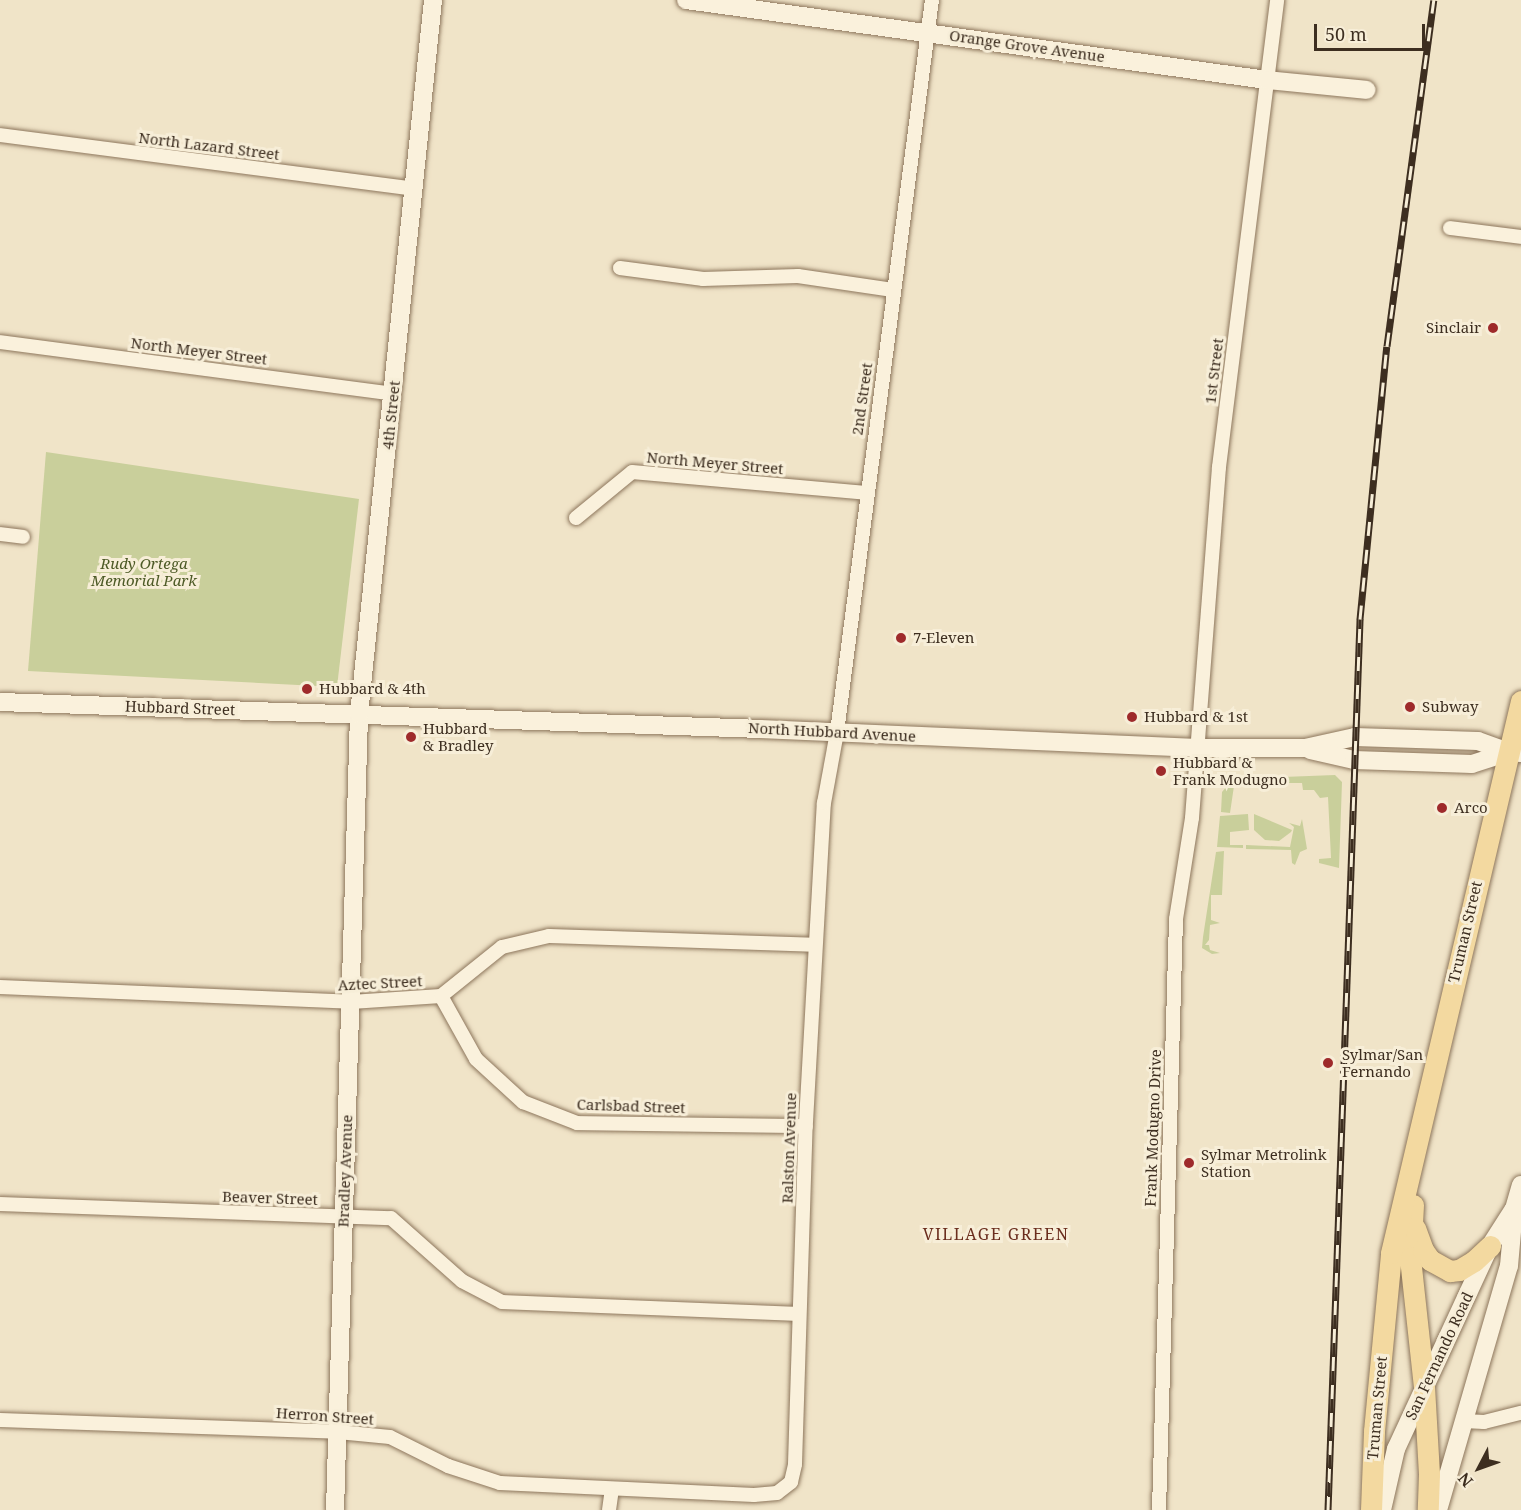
<!DOCTYPE html>
<style>
body{margin:0}
#map{position:relative;width:1521px;height:1510px;overflow:hidden;background:#f0e4c8;font-family:"Noto Serif",serif}
div>[style]{position:absolute}
[style*='--x']{left:calc(var(--x)*1px);top:calc(var(--y)*1px);width:calc(var(--w)*1px);rotate:calc(var(--a)*1deg)}
.green>*{inset:0;background:#c9cf9b}
.roads{filter:drop-shadow(0 0 2px #8d765c) drop-shadow(0 0 2px #8d765c)}
.street>*{height:14px;margin:-7px;padding:0 7px;transform-origin:7px;border-radius:7px;background:#faf1dc}
.secondary>*{height:18px;margin:-9px;padding:0 9px;transform-origin:9px;border-radius:9px;background:#faf1dc}
.primary>*{height:21px;margin:-10.5px;padding:0 10.5px;transform-origin:10.5px;border-radius:10.5px;background:#f3d9a0}
.rail>*{height:7px;margin-top:-3.5px;transform-origin:0;background:repeating-linear-gradient(90deg,#f7eed8 0 14px,#3d2e20 0 28px);box-sizing:border-box;border-block:2px solid #3d2e20}
.dots>*{width:16px;height:16px;translate:-50% -50%;box-sizing:border-box;border:3px solid #f7eed8;border-radius:50%}
span{translate:-50% -50%;white-space:nowrap;text-align:center;line-height:1.15;-webkit-text-stroke:6px #f7eed8;paint-order:stroke}
.street-label{font-size:15px;color:#3d2e20}
.poi-label{font-size:15px;color:#3d2e20}
.right{translate:-100% -50%;text-align:right}
.left{translate:0 -50%;text-align:left}
.park-label{font-size:15px;color:#4d5a26;font-style:italic}
.neighbourhood-label{font-size:16px;color:#6b2e1e;letter-spacing:1.5px}
.north{position:absolute;left:1449px;top:1438px;width:60px;height:60px;-webkit-text-stroke:4px #f7eed8;paint-order:stroke;rotate:229deg;font-size:16px;font-weight:700;line-height:24px;text-align:center;color:#3d2e20}
.north::after{content:'';display:block;margin:auto;width:21px;height:27px;background:#3d2e20;clip-path:polygon(50% 0,100% 100%,50% 72%,0 100%)}
.scale{position:absolute;left:1314px;top:24px;width:111px;height:27px;box-sizing:border-box;border:3px solid #3d2e20;border-top:0;padding-left:8px;font-size:18px;line-height:21px;white-space:nowrap;color:#3d2e20;-webkit-text-stroke:4px #f7eed8;paint-order:stroke}
</style>
<div id="map">
<div class="green">
<i style="clip-path:polygon(46px 452px,359px 499px,337px 687px,28px 671px)"></i>
<i style="clip-path:polygon(1335px 775px,1342px 782px,1339px 868px,1319px 863px,1319px 859px,1331px 858px,1328px 797px,1320px 798px,1314px 790px,1303px 790px,1302px 783px,1263px 783px,1234px 786px,1230px 813px,1221px 812px,1222px 792px,1233px 779px)"></i>
<i style="clip-path:polygon(1248px 814px,1249px 830px,1230px 832px,1230px 845px,1243px 845px,1243px 848px,1217px 847px,1220px 816px)"></i>
<i style="clip-path:polygon(1254px 814px,1292px 830px,1291px 832px,1279px 841px,1265px 840px,1254px 830px)"></i>
<i style="clip-path:polygon(1302px 819px,1307px 849px,1300px 852px,1295px 865px,1292px 863px,1291px 850px,1246px 849px,1246px 845px,1290px 847px,1294px 827px,1289px 823px,1300px 826px)"></i>
<i style="clip-path:polygon(1224px 851px,1222px 895px,1211px 895px,1211px 920px,1220px 923px,1210px 925px,1209px 940px,1205px 945px,1209px 945px,1210px 950px,1220px 953px,1212px 954px,1202px 948px,1203px 937px,1216px 852px)"></i>
</div>
<div class="roads">
<div class="street">
<i style="--x:0;--y:135;--w:418;--a:7.4"></i>
<i style="--x:1450;--y:228;--w:72;--a:7.2"></i>
<i style="--x:620;--y:268;--w:84;--a:7.5"></i>
<i style="--x:703;--y:279;--w:95;--a:-1.8"></i>
<i style="--x:798;--y:276;--w:96;--a:8.4"></i>
<i style="--x:0;--y:342;--w:396;--a:7.5"></i>
<i style="--x:576;--y:518;--w:72;--a:-39.4"></i>
<i style="--x:632;--y:472;--w:235;--a:5.1"></i>
<i style="--x:0;--y:534;--w:23;--a:7"></i>
<i style="--x:0;--y:987;--w:351;--a:2.4"></i>
<i style="--x:351;--y:1002;--w:90;--a:-3.8"></i>
<i style="--x:441;--y:996;--w:78;--a:-38.8"></i>
<i style="--x:502;--y:947;--w:48;--a:-13.2"></i>
<i style="--x:549;--y:936;--w:265;--a:1.9"></i>
<i style="--x:441;--y:996;--w:72;--a:60.9"></i>
<i style="--x:476;--y:1059;--w:64;--a:42.5"></i>
<i style="--x:523;--y:1102;--w:58;--a:21.3"></i>
<i style="--x:577;--y:1123;--w:229;--a:0.8"></i>
<i style="--x:0;--y:1204;--w:391;--a:2.1"></i>
<i style="--x:391;--y:1218;--w:95;--a:41.6"></i>
<i style="--x:462;--y:1281;--w:45;--a:27.7"></i>
<i style="--x:502;--y:1302;--w:297;--a:2.3"></i>
<i style="--x:0;--y:1420;--w:338;--a:2"></i>
<i style="--x:338;--y:1432;--w:52;--a:5.5"></i>
<i style="--x:390;--y:1437;--w:65;--a:26.6"></i>
<i style="--x:448;--y:1466;--w:55;--a:18.1"></i>
<i style="--x:500;--y:1483;--w:254;--a:2.7"></i>
<i style="--x:754;--y:1495;--w:23;--a:-5"></i>
<i style="--x:777;--y:1493;--w:18;--a:-38"></i>
<i style="--x:791;--y:1482;--w:18;--a:-77"></i>
<i style="--x:795;--y:1464;--w:342;--a:-88.2"></i>
<i style="--x:806;--y:1122;--w:320;--a:-86.8"></i>
<i style="--x:824;--y:803;--w:72;--a:-79.6"></i>
<i style="--x:837;--y:732;--w:738;--a:-82.61"></i>
<i style="--x:1464;--y:1421;--w:20;--a:3"></i>
<i style="--x:1484;--y:1422;--w:38;--a:-14"></i>
<i style="--x:609;--y:1510;--w:21;--a:-82"></i>
<i style="--x:1159;--y:1510;--w:591;--a:-88.35"></i>
<i style="--x:1176;--y:919;--w:102;--a:-81"></i>
<i style="--x:1192;--y:818;--w:352;--a:-85.6"></i>
<i style="--x:1219;--y:467;--w:471;--a:-82.9"></i>
</div>
<div class="secondary">
<i style="--x:686;--y:0;--w:586;--a:7.84"></i>
<i style="--x:1267;--y:80;--w:100;--a:5.7"></i>
<i style="--x:0;--y:702;--w:760;--a:2.03"></i>
<i style="--x:760;--y:729;--w:438;--a:2.5"></i>
<i style="--x:1198;--y:748;--w:107;--a:0"></i>
<i style="--x:1305;--y:748;--w:51;--a:-12.4"></i>
<i style="--x:1355;--y:737;--w:123;--a:1.9"></i>
<i style="--x:1478;--y:741;--w:33;--a:20"></i>
<i style="--x:1509;--y:752;--w:12;--a:5"></i>
<i style="--x:1310;--y:750;--w:45;--a:12.8"></i>
<i style="--x:1354;--y:760;--w:118;--a:1.9"></i>
<i style="--x:1472;--y:764;--w:39;--a:-18"></i>
<i style="--x:335;--y:1510;--w:796;--a:-88.27"></i>
<i style="--x:359;--y:714;--w:718;--a:-84.08"></i>
<i style="--x:1382;--y:1510;--w:63;--a:-77.1"></i>
<i style="--x:1396;--y:1449;--w:224;--a:-65.2"></i>
<i style="--x:1490;--y:1246;--w:43;--a:-57.4"></i>
<i style="--x:1438;--y:1510;--w:254;--a:-73.8"></i>
<i style="--x:1509;--y:1266;--w:57;--a:-85"></i>
<i style="--x:1514;--y:1209;--w:25;--a:-74"></i>
</div>
<div class="primary">
<i style="--x:1413;--y:1205;--w:53;--a:93.2"></i>
<i style="--x:1410;--y:1258;--w:130;--a:83.8"></i>
<i style="--x:1424;--y:1387;--w:87;--a:86.7"></i>
<i style="--x:1429;--y:1474;--w:36;--a:92"></i>
<i style="--x:1415;--y:1228;--w:23;--a:70"></i>
<i style="--x:1423;--y:1250;--w:12;--a:55"></i>
<i style="--x:1430;--y:1260;--w:23;--a:29"></i>
<i style="--x:1450;--y:1271;--w:9;--a:-6"></i>
<i style="--x:1459;--y:1270;--w:17;--a:-31"></i>
<i style="--x:1474;--y:1261;--w:22;--a:-43"></i>
<i style="--x:1371;--y:1510;--w:79;--a:-87.8"></i>
<i style="--x:1374;--y:1431;--w:179;--a:-84.5"></i>
<i style="--x:1391;--y:1253;--w:567;--a:-76.75"></i>
</div>
</div>
<div class="rail">
<i style="--x:1328;--y:1510;--w:892;--a:-87.94"></i>
<i style="--x:1360;--y:619;--w:274;--a:-84.4"></i>
<i style="--x:1387;--y:346;--w:349;--a:-82.3"></i>
</div>
<div class="dots">
<i style="left:1493px;top:328px;background:#9e2a2b"></i>
<i style="left:901px;top:638px;background:#9e2a2b"></i>
<i style="left:307px;top:689px;background:#9e2a2b"></i>
<i style="left:1410px;top:707px;background:#9e2a2b"></i>
<i style="left:1132px;top:717px;background:#9e2a2b"></i>
<i style="left:411px;top:737px;background:#9e2a2b"></i>
<i style="left:1161px;top:771px;background:#9e2a2b"></i>
<i style="left:1442px;top:808px;background:#9e2a2b"></i>
<i style="left:1328px;top:1063px;background:#9e2a2b"></i>
<i style="left:1189px;top:1163px;background:#9e2a2b"></i>
</div>
<div class="street-label">
<span style="left:1027px;top:46px;rotate:8deg">Orange Grove Avenue</span>
<span style="left:209px;top:146px;rotate:7deg">North Lazard Street</span>
<span style="left:199px;top:351px;rotate:7deg">North Meyer Street</span>
<span style="left:1214px;top:371px;rotate:-83deg">1st Street</span>
<span style="left:862px;top:399px;rotate:-82deg">2nd Street</span>
<span style="left:391px;top:415px;rotate:-84deg">4th Street</span>
<span style="left:715px;top:463px;rotate:5deg">North Meyer Street</span>
<span style="left:180px;top:708px;rotate:2deg">Hubbard Street</span>
<span style="left:832px;top:732px;rotate:3deg">North Hubbard Avenue</span>
<span style="left:1465px;top:932px;rotate:-77deg">Truman Street</span>
<span style="left:380px;top:983px;rotate:-3deg">Aztec Street</span>
<span style="left:631px;top:1106px;rotate:2deg">Carlsbad Street</span>
<span style="left:1153px;top:1128px;rotate:-88deg">Frank Modugno Drive</span>
<span style="left:789px;top:1148px;rotate:-88deg">Ralston Avenue</span>
<span style="left:345px;top:1171px;rotate:-88deg">Bradley Avenue</span>
<span style="left:270px;top:1198px;rotate:2deg">Beaver Street</span>
<span style="left:1439px;top:1356px;rotate:-65deg">San Fernando Road</span>
<span style="left:1377px;top:1408px;rotate:-85deg">Truman Street</span>
<span style="left:325px;top:1416px;rotate:4deg">Herron Street</span>
</div>
<div class="poi-label">
<span class="right" style="left:1481px;top:328px">Sinclair</span>
<span class="left" style="left:913px;top:638px">7-Eleven</span>
<span class="left" style="left:319px;top:689px">Hubbard &amp; 4th</span>
<span class="left" style="left:1422px;top:707px">Subway</span>
<span class="left" style="left:1144px;top:717px">Hubbard &amp; 1st</span>
<span class="left" style="left:423px;top:737px">Hubbard<br>&amp; Bradley</span>
<span class="left" style="left:1173px;top:771px">Hubbard &amp;<br>Frank Modugno</span>
<span class="left" style="left:1454px;top:808px">Arco</span>
<span class="left" style="left:1342px;top:1063px">Sylmar/San<br>Fernando</span>
<span class="left" style="left:1201px;top:1163px">Sylmar Metrolink<br>Station</span>
</div>
<div class="park-label">
<span style="left:144px;top:572px">Rudy Ortega<br>Memorial Park</span>
</div>
<div class="neighbourhood-label">
<span style="left:996px;top:1234px">VILLAGE GREEN</span>
</div>
<div class="north">N</div>
<div class="scale">50 m</div>
</div>
